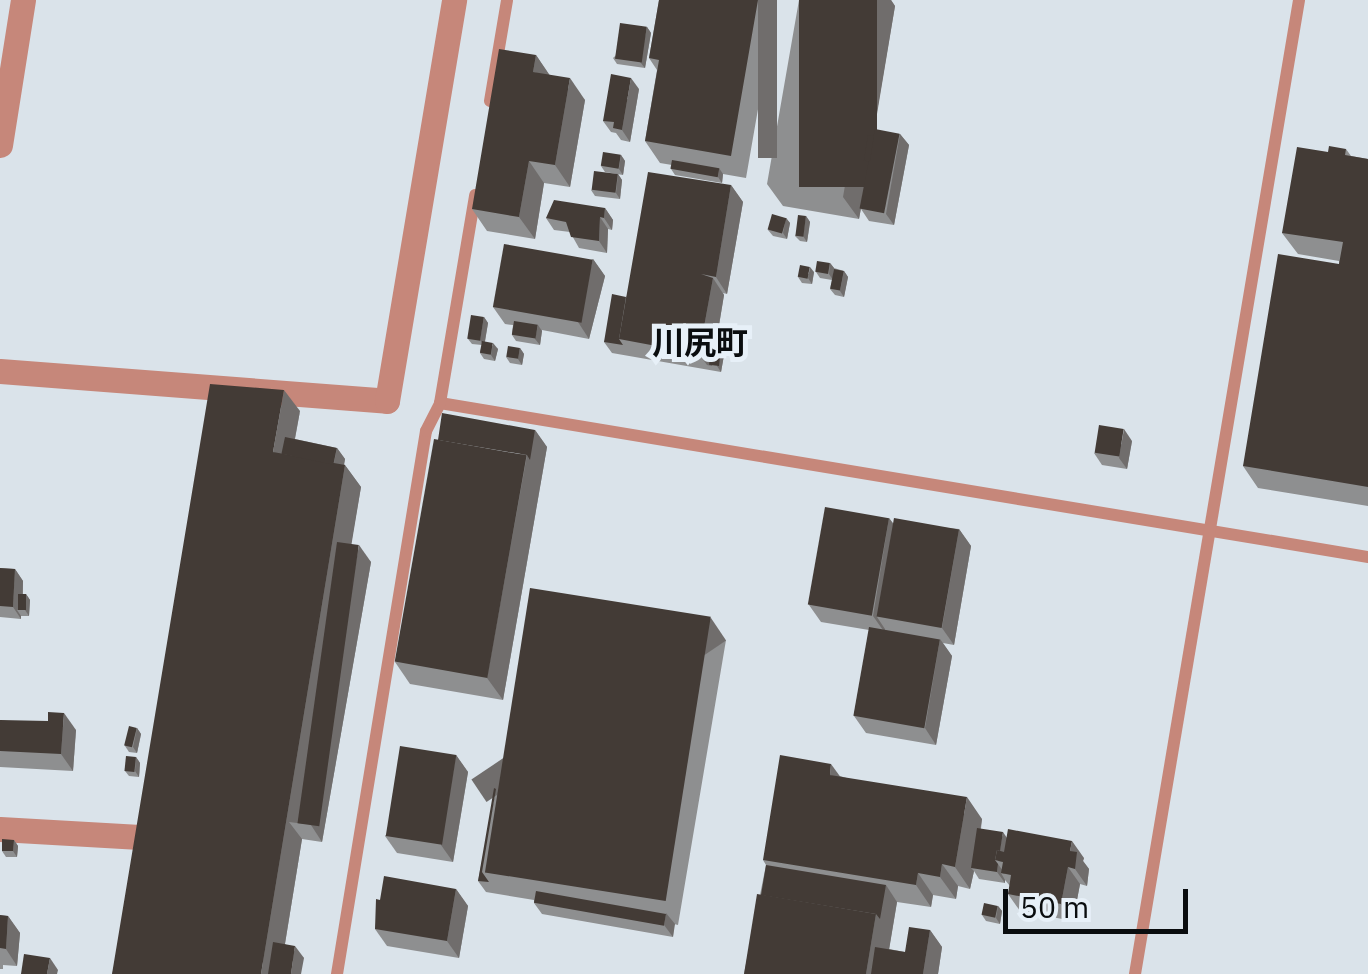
<!DOCTYPE html>
<meta charset="utf-8">
<style>
body{margin:0}
#map{position:relative;width:1368px;height:974px;overflow:hidden;background:#dae3ea;font-family:"IBM Plex Sans","Noto Sans JP",sans-serif}
div>[style]{position:absolute}
[style*='--x']{left:calc(var(--x)*1px);top:calc(var(--y)*1px);width:calc(var(--w)*1px);rotate:calc(var(--a)*1deg)}
.lane>*{height:12px;margin:-6px;padding:0 6px;transform-origin:6px;border-radius:6px;background:#c6877a}
.street>*{height:25px;margin:-12.5px;padding:0 12.5px;transform-origin:12.5px;border-radius:12.5px;background:#c6877a}
.wall>*{inset:0;background:#8e8f90}
.shaded-wall>*{inset:0;background:#706d6c;transform-origin:0 0}
.building>*{inset:0;background:#433b36;transform-origin:0 0}
span{translate:-50% -50%;white-space:nowrap;text-align:center;line-height:1.15;-webkit-text-stroke:10px #e7f0f8;paint-order:stroke}
.quarter-label{font-size:32px;color:#0a0d0f;font-weight:700}
.scale{position:absolute;left:1003px;top:889px;width:185px;height:45px;box-sizing:border-box;border:5px solid #0a0d0f;border-top:0;padding-left:12px;font-size:30px;line-height:35px;white-space:nowrap;color:#0a0d0f;-webkit-text-stroke:8px #e7f0f8;paint-order:stroke}
</style>
<div id="map">
<div class="lane">
<i style="--x:490;--y:101;--w:102;--a:-80.4"></i>
<i style="--x:440;--y:403;--w:941;--a:9.42"></i>
<i style="--x:337;--y:974;--w:550;--a:-80.69"></i>
<i style="--x:426;--y:431;--w:31;--a:-63"></i>
<i style="--x:440;--y:403;--w:211;--a:-80.4"></i>
<i style="--x:1135;--y:974;--w:988;--a:-80.44"></i>
</div>
<div class="street">
<i style="--x:0;--y:145;--w:147;--a:-81"></i>
<i style="--x:0;--y:371;--w:388;--a:4.4"></i>
<i style="--x:387;--y:401;--w:407;--a:-80.5"></i>
<i style="--x:0;--y:829;--w:140;--a:3.3"></i>
</div>
<div class="wall">
<i style="clip-path:polygon(659px 0,777px 0,746px 178px,723px 174px,722px 183px,675px 175px,671px 169px,672px 165px,660px 163px,645px 141px,657px 70px,649px 58px)"></i>
<i style="clip-path:polygon(799px 0,891px 0,895px 6px,873px 135px,900px 134px,909px 145px,894px 225px,869px 221px,861px 209px,869px 167px,859px 219px,783px 206px,767px 184px)"></i>
<i style="clip-path:polygon(647px 27px,651px 33px,645px 68px,617px 64px,613px 58px)"></i>
<i style="clip-path:polygon(536px 55px,549px 75px,585px 100px,570px 187px,544px 183px,535px 239px,487px 231px,472px 209px)"></i>
<i style="clip-path:polygon(639px 89px,630px 142px,621px 140px,616px 133px,611px 132px,603px 121px)"></i>
<i style="clip-path:polygon(1346px 149px,1351px 156px,1368px 159px,1368px 506px,1258px 488px,1243px 466px,1339px 264px,1339px 261px,1298px 254px,1282px 233px,1328px 152px)"></i>
<i style="clip-path:polygon(621px 155px,625px 161px,623px 175px,605px 172px,601px 166px)"></i>
<i style="clip-path:polygon(618px 174px,622px 180px,620px 199px,595px 196px,591px 190px)"></i>
<i style="clip-path:polygon(731px 185px,743px 202px,727px 294px,723px 293px,724px 295px,717px 338px,726px 344px,721px 372px,612px 353px,604px 342px,626px 297px)"></i>
<i style="clip-path:polygon(605px 208px,613px 220px,612px 230px,608px 229px,607px 253px,579px 248px,570px 232px,554px 230px,546px 218px)"></i>
<i style="clip-path:polygon(806px 216px,810px 222px,807px 242px,800px 241px,795px 236px)"></i>
<i style="clip-path:polygon(786px 218px,790px 223px,787px 239px,773px 236px,768px 230px)"></i>
<i style="clip-path:polygon(593px 259px,605px 276px,589px 339px,542px 330px,540px 345px,516px 341px,512px 335px,513px 325px,505px 324px,493px 307px)"></i>
<i style="clip-path:polygon(830px 263px,834px 268px,844px 271px,848px 277px,844px 297px,835px 295px,830px 289px,832px 280px,820px 278px,816px 272px)"></i>
<i style="clip-path:polygon(814px 272px,812px 284px,802px 283px,798px 277px)"></i>
<i style="clip-path:polygon(484px 317px,488px 323px,485px 342px,498px 349px,495px 361px,484px 359px,480px 353px,482px 345px,472px 344px,468px 339px)"></i>
<i style="clip-path:polygon(520px 348px,524px 354px,522px 365px,510px 363px,506px 357px)"></i>
<i style="clip-path:polygon(300px 411px,295px 439px,337px 448px,345px 459px,344px 464px,361px 487px,351px 544px,371px 562px,322px 842px,302px 839px,285px 944px,304px 958px,112px 974px)"></i>
<i style="clip-path:polygon(535px 430px,547px 447px,503px 700px,410px 684px,395px 662px)"></i>
<i style="clip-path:polygon(1132px 441px,1127px 469px,1102px 465px,1094px 453px)"></i>
<i style="clip-path:polygon(889px 518px,893px 523px,959px 529px,971px 546px,954px 645px,943px 643px,952px 656px,936px 745px,866px 733px,854px 716px,869px 630px,821px 622px,809px 605px)"></i>
<i style="clip-path:polygon(0 568px,15px 569px,23px 581px,23px 594px,26px 594px,30px 600px,29px 616px,21px 616px,21px 619px,0 617px)"></i>
<i style="clip-path:polygon(726px 640px,678px 925px,674px 924px,673px 937px,542px 914px,534px 903px,534px 900px,486px 892px,478px 881px,496px 789px)"></i>
<i style="clip-path:polygon(0 720px,76px 730px,73px 771px,0 767px)"></i>
<i style="clip-path:polygon(137px 728px,141px 734px,137px 753px,129px 752px,125px 746px)"></i>
<i style="clip-path:polygon(456px 755px,468px 772px,453px 862px,397px 853px,385px 836px)"></i>
<i style="clip-path:polygon(136px 757px,140px 763px,139px 777px,129px 776px,125px 771px)"></i>
<i style="clip-path:polygon(840px 776px,982px 819px,981px 829px,1007px 838px,1084px 858px,1083px 861px,1089px 869px,1087px 886px,1080px 884px,1073px 921px,1020px 911px,1008px 894px,1010px 886px,1005px 880px,1005px 883px,979px 879px,974px 871px,970px 889px,958px 886px,956px 899px,933px 895px,931px 907px,897px 902px,889px 949px,905px 952px,930px 930px,942px 947px,938px 974px,744px 974px,766px 865px,763px 860px)"></i>
<i style="clip-path:polygon(14px 840px,18px 846px,17px 857px,6px 857px,2px 851px)"></i>
<i style="clip-path:polygon(456px 889px,468px 906px,459px 958px,387px 946px,375px 929px,380px 900px)"></i>
<i style="clip-path:polygon(998px 906px,1002px 911px,1000px 924px,986px 921px,982px 915px)"></i>
<i style="clip-path:polygon(0 915px,8px 916px,20px 933px,17px 966px,3px 965px,3px 969px,0 969px)"></i>
</div>
<div class="shaded-wall">
<i style="left:758px;top:0;width:19px;height:158px"></i>
<i style="clip-path:polygon(877px 0,891px 0,895px 6px,869px 162px,864px 161px,868px 167px,859px 219px,843px 197px)"></i>
<i style="clip-path:polygon(647px 27px,651px 33px,645px 68px,640px 62px)"></i>
<i style="clip-path:polygon(536px 55px,551px 77px,533px 72px)"></i>
<i style="clip-path:polygon(570px 78px,585px 100px,570px 187px,555px 165px)"></i>
<i style="clip-path:polygon(631px 78px,639px 89px,630px 142px,622px 130px)"></i>
<i style="clip-path:polygon(900px 134px,909px 145px,894px 225px,886px 214px)"></i>
<i style="clip-path:polygon(621px 155px,625px 161px,623px 175px,619px 169px)"></i>
<i style="clip-path:polygon(529px 161px,544px 183px,535px 239px,519px 217px)"></i>
<i style="clip-path:polygon(719px 168px,723px 174px,722px 183px,718px 177px)"></i>
<i style="clip-path:polygon(618px 174px,622px 180px,620px 199px,616px 193px)"></i>
<i style="clip-path:polygon(731px 185px,743px 202px,727px 294px,716px 277px)"></i>
<i style="clip-path:polygon(605px 208px,613px 220px,612px 230px,604px 218px)"></i>
<i style="clip-path:polygon(806px 216px,810px 222px,807px 242px,803px 236px)"></i>
<i style="clip-path:polygon(600px 217px,608px 229px,607px 253px,599px 241px)"></i>
<i style="clip-path:polygon(786px 218px,790px 223px,787px 239px,783px 233px)"></i>
<i style="clip-path:polygon(593px 259px,605px 276px,589px 339px,578px 322px)"></i>
<i style="clip-path:polygon(830px 263px,834px 268px,833px 280px,829px 274px)"></i>
<i style="clip-path:polygon(810px 267px,814px 272px,812px 284px,808px 278px)"></i>
<i style="clip-path:polygon(844px 271px,848px 277px,844px 297px,840px 291px)"></i>
<i style="clip-path:polygon(713px 278px,724px 295px,712px 366px,707px 365px,699px 354px)"></i>
<i style="clip-path:polygon(484px 317px,488px 323px,484px 346px,480px 340px)"></i>
<i style="clip-path:polygon(538px 325px,542px 331px,540px 345px,535px 339px)"></i>
<i style="clip-path:polygon(722px 338px,726px 344px,721px 372px,717px 366px)"></i>
<i style="clip-path:polygon(493px 343px,498px 349px,495px 361px,491px 355px)"></i>
<i style="clip-path:polygon(520px 348px,524px 354px,522px 365px,518px 359px)"></i>
<i style="clip-path:polygon(284px 390px,300px 411px,290px 464px,273px 452px)"></i>
<i style="clip-path:polygon(1124px 429px,1132px 441px,1127px 469px,1119px 458px)"></i>
<i style="clip-path:polygon(535px 430px,547px 447px,503px 700px,487px 678px,527px 455px)"></i>
<i style="clip-path:polygon(337px 448px,345px 459px,341px 483px,332px 472px)"></i>
<i style="clip-path:polygon(345px 465px,361px 487px,305px 824px,289px 822px,302px 839px,280px 974px,261px 974px)"></i>
<i style="clip-path:polygon(889px 518px,901px 535px,877px 617px,885px 629px,885px 633px,873px 616px)"></i>
<i style="clip-path:polygon(959px 529px,971px 546px,954px 645px,942px 628px)"></i>
<i style="clip-path:polygon(359px 545px,371px 562px,322px 842px,311px 825px)"></i>
<i style="clip-path:polygon(15px 569px,23px 581px,22px 610px,17px 610px,21px 616px,21px 619px,13px 607px)"></i>
<i style="clip-path:polygon(26px 594px,30px 600px,29px 616px,25px 610px)"></i>
<i style="left:711px;top:618px;width:27px;height:289px;rotate:56deg"></i>
<i style="clip-path:polygon(940px 639px,952px 656px,936px 745px,925px 728px)"></i>
<i style="clip-path:polygon(64px 713px,76px 730px,73px 771px,61px 754px)"></i>
<i style="clip-path:polygon(137px 728px,141px 734px,137px 753px,133px 747px)"></i>
<i style="clip-path:polygon(456px 755px,468px 772px,453px 862px,441px 845px)"></i>
<i style="clip-path:polygon(136px 757px,140px 763px,139px 777px,135px 771px)"></i>
<i style="clip-path:polygon(831px 764px,847px 786px,830px 775px)"></i>
<i style="clip-path:polygon(967px 797px,982px 819px,974px 868px,971px 868px,974px 871px,970px 889px,955px 867px)"></i>
<i style="clip-path:polygon(1003px 832px,1011px 844px,1003px 862px,998px 861px)"></i>
<i style="clip-path:polygon(14px 840px,18px 846px,17px 857px,13px 851px)"></i>
<i style="clip-path:polygon(1072px 841px,1084px 858px,1083px 861px,1089px 869px,1087px 886px,1075px 869px,1070px 851px)"></i>
<i style="clip-path:polygon(942px 864px,958px 886px,956px 899px,940px 877px)"></i>
<i style="clip-path:polygon(998px 864px,1005px 874px,1001px 873px,1005px 880px,1005px 883px,997px 872px)"></i>
<i style="clip-path:polygon(1068px 867px,1080px 884px,1073px 921px,1061px 904px)"></i>
<i style="clip-path:polygon(918px 873px,933px 895px,931px 907px,916px 885px)"></i>
<i style="clip-path:polygon(886px 885px,897px 902px,885px 974px,866px 974px,876px 914px)"></i>
<i style="clip-path:polygon(456px 889px,468px 906px,459px 958px,447px 941px)"></i>
<i style="clip-path:polygon(998px 906px,1002px 911px,1000px 924px,996px 918px)"></i>
<i style="clip-path:polygon(666px 913px,675px 924px,673px 937px,664px 925px)"></i>
<i style="clip-path:polygon(8px 916px,20px 933px,17px 966px,6px 949px)"></i>
<i style="clip-path:polygon(930px 930px,942px 947px,938px 974px,923px 974px)"></i>
<i style="clip-path:polygon(295px 946px,304px 958px,301px 974px,291px 974px)"></i>
<i style="clip-path:polygon(50px 958px,58px 970px,57px 974px,47px 974px)"></i>
</div>
<div class="building">
<i style="clip-path:polygon(659px 0,758px 0,731px 156px,645px 141px,659px 60px,649px 58px)"></i>
<i style="left:799px;top:0;width:78px;height:187px"></i>
<i style="left:620px;top:23px;width:27px;height:36px;rotate:8deg"></i>
<i style="clip-path:polygon(499px 49px,536px 55px,533px 72px,570px 78px,555px 165px,529px 161px,519px 217px,472px 209px)"></i>
<i style="clip-path:polygon(611px 74px,631px 78px,622px 130px,613px 128px,614px 122px,603px 121px)"></i>
<i style="left:875px;top:129px;width:25px;height:81px;rotate:11deg"></i>
<i style="left:868px;top:135px;width:6px;height:26px;rotate:9deg"></i>
<i style="clip-path:polygon(1329px 146px,1346px 149px,1345px 155px,1368px 159px,1368px 487px,1243px 466px,1278px 254px,1339px 264px,1343px 242px,1282px 233px,1297px 147px,1328px 152px)"></i>
<i style="left:603px;top:152px;width:18px;height:14px;rotate:9deg"></i>
<i style="left:672px;top:160px;width:48px;height:9px;rotate:10deg"></i>
<i style="left:594px;top:171px;width:24px;height:19px;rotate:7deg"></i>
<i style="clip-path:polygon(648px 172px,731px 185px,716px 277px,701px 274px,713px 278px,699px 354px,619px 339px)"></i>
<i style="clip-path:polygon(554px 200px,605px 208px,604px 218px,600px 217px,599px 241px,571px 237px,566px 222px,546px 218px)"></i>
<i style="left:772px;top:214px;width:15px;height:16px;rotate:16deg"></i>
<i style="left:798px;top:215px;width:8px;height:21px;rotate:7deg"></i>
<i style="left:504px;top:244px;width:90px;height:64px;rotate:10deg"></i>
<i style="left:817px;top:261px;width:13px;height:11px;rotate:9deg"></i>
<i style="left:800px;top:265px;width:10px;height:12px;rotate:11deg"></i>
<i style="left:834px;top:269px;width:10px;height:20px;rotate:11deg"></i>
<i style="clip-path:polygon(612px 294px,626px 297px,619px 339px,623px 345px,604px 342px)"></i>
<i style="left:471px;top:315px;width:13px;height:24px;rotate:9deg"></i>
<i style="left:514px;top:321px;width:24px;height:14px;rotate:9deg"></i>
<i style="left:712px;top:337px;width:10px;height:28px;rotate:6deg"></i>
<i style="left:482px;top:341px;width:11px;height:12px;rotate:10deg"></i>
<i style="left:508px;top:346px;width:12px;height:11px;rotate:9deg"></i>
<i style="clip-path:polygon(210px 384px,284px 390px,273px 452px,345px 465px,261px 974px,112px 974px)"></i>
<i style="clip-path:polygon(442px 413px,535px 430px,530px 460px,527px 455px,438px 440px)"></i>
<i style="left:1099px;top:425px;width:25px;height:28px;rotate:9deg"></i>
<i style="left:285px;top:437px;width:53px;height:17px;rotate:12deg"></i>
<i style="left:434px;top:439px;width:94px;height:226px;rotate:10deg"></i>
<i style="left:825px;top:507px;width:65px;height:99px;rotate:10deg"></i>
<i style="left:894px;top:518px;width:66px;height:100px;rotate:10deg"></i>
<i style="left:337px;top:542px;width:22px;height:284px;rotate:8deg"></i>
<i style="clip-path:polygon(0 568px,15px 569px,13px 607px,0 606px)"></i>
<i style="left:530px;top:588px;width:183px;height:288px;rotate:9deg"></i>
<i style="left:18px;top:594px;width:8px;height:16px"></i>
<i style="left:869px;top:627px;width:72px;height:90px;rotate:10deg"></i>
<i style="clip-path:polygon(48px 712px,64px 713px,61px 754px,0 751px,0 720px,48px 721px)"></i>
<i style="left:129px;top:726px;width:8px;height:20px;rotate:14deg"></i>
<i style="left:400px;top:746px;width:57px;height:91px;rotate:9deg"></i>
<i style="clip-path:polygon(780px 755px,831px 764px,830px 775px,967px 797px,955px 867px,942px 864px,940px 877px,918px 873px,916px 885px,763px 860px)"></i>
<i style="left:126px;top:756px;width:10px;height:15px;rotate:6deg"></i>
<i style="clip-path:polygon(494px 788px,496px 789px,482px 872px,489px 882px,478px 881px)"></i>
<i style="clip-path:polygon(977px 828px,1003px 832px,1000px 851px,997px 850px,995px 860px,998px 864px,997px 872px,971px 868px)"></i>
<i style="clip-path:polygon(1008px 829px,1072px 841px,1070px 851px,1077px 852px,1075px 869px,1068px 867px,1061px 904px,1008px 894px,1011px 875px,1001px 873px,1003px 862px,995px 860px,997px 850px,1004px 852px)"></i>
<i style="clip-path:polygon(2px 839px,14px 840px,13px 851px,2px 851px)"></i>
<i style="clip-path:polygon(766px 865px,886px 885px,880px 919px,876px 914px,761px 895px)"></i>
<i style="clip-path:polygon(384px 876px,456px 889px,447px 941px,375px 929px,376px 899px,380px 900px)"></i>
<i style="left:536px;top:891px;width:132px;height:12px;rotate:10deg"></i>
<i style="clip-path:polygon(757px 894px,876px 914px,866px 974px,744px 974px)"></i>
<i style="left:984px;top:903px;width:14px;height:12px;rotate:12deg"></i>
<i style="clip-path:polygon(0 915px,8px 916px,6px 949px,0 948px)"></i>
<i style="clip-path:polygon(909px 927px,930px 930px,923px 974px,871px 974px,875px 947px,905px 952px)"></i>
<i style="clip-path:polygon(273px 942px,295px 946px,291px 974px,268px 974px)"></i>
<i style="clip-path:polygon(24px 954px,50px 958px,47px 974px,21px 974px)"></i>
</div>
<div class="quarter-label">
<span style="left:700px;top:342px">川尻町</span>
</div>
<div class="scale">50 m</div>
</div>
